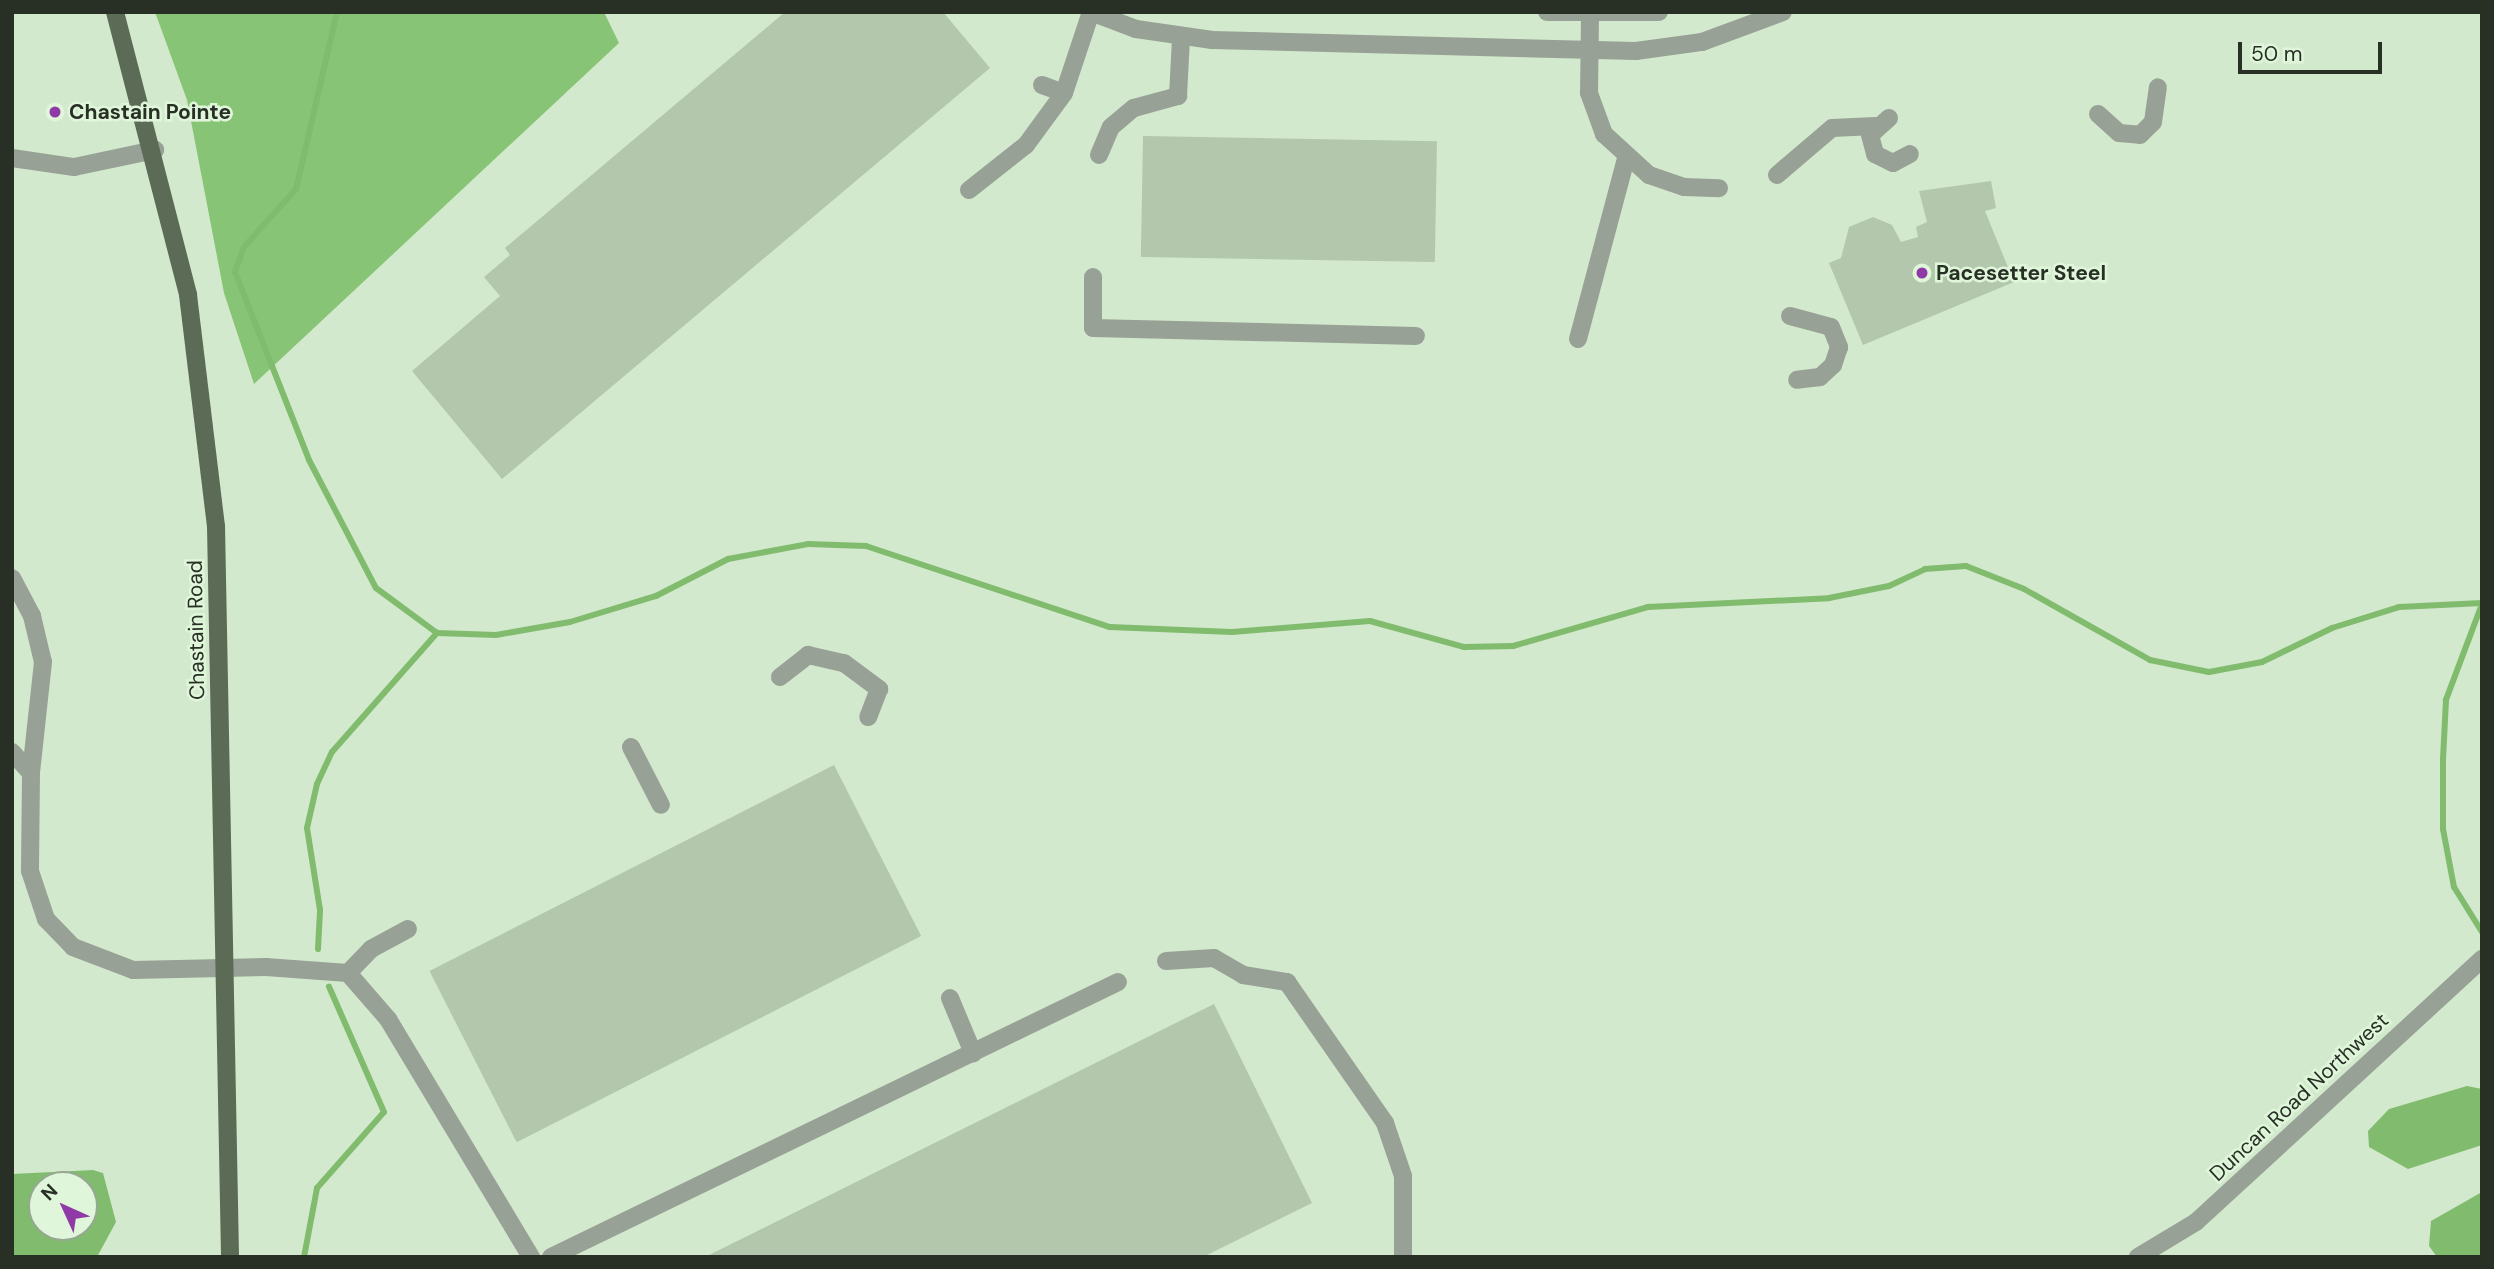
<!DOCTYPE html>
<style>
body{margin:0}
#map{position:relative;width:2494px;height:1269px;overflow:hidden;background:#d3e9cd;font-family:"DM Sans",sans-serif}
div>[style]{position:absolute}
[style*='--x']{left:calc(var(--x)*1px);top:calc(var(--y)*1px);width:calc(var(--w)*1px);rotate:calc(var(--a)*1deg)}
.forest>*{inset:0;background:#88c475}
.water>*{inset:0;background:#81bc6e}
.stream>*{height:6px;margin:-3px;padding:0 3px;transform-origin:3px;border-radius:3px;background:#81bc6e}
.building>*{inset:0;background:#b2c7ab;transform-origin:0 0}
.minor>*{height:18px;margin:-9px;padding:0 9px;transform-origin:9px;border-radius:9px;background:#98a195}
.major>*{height:18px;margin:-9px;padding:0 9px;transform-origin:9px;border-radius:9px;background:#5b6b56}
.dots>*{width:19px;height:19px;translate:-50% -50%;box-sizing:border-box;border:4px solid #e0f6da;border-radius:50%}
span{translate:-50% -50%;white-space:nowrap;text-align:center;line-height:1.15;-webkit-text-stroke:5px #e0f6da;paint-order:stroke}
.poi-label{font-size:21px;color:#283026;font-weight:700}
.left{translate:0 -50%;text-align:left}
.street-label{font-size:21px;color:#283026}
.frame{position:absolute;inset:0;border:14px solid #283026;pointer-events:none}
.north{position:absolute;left:28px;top:1171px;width:70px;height:70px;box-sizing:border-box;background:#e0f6da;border:2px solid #96a792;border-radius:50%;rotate:315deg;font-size:19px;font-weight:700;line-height:28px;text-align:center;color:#283026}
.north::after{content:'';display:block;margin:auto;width:24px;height:32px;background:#903aa8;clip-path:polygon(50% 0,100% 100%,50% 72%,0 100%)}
.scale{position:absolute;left:2238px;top:42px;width:144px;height:32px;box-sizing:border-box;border:4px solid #283026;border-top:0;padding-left:9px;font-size:21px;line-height:24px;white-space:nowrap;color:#283026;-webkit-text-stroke:5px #e0f6da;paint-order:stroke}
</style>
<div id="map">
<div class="forest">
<i style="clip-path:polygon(155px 12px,604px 12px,619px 43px,254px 384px,224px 293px,187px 100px)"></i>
</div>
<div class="water">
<i style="clip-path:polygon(2467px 1086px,2482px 1089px,2482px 1145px,2408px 1169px,2369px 1147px,2368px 1131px,2389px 1109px)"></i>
<i style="clip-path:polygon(evenodd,93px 1170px,103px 1173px,116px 1222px,97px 1257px,12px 1257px,12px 1174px,93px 1170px,42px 1185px,84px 1185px,84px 1227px,42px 1227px,42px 1185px)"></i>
<i style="clip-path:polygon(2482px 1192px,2482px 1257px,2437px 1257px,2429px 1246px,2431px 1221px)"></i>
</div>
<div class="stream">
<i style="--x:337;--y:12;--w:182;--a:103"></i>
<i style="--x:296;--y:189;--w:78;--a:131.9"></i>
<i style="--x:244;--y:247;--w:27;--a:110"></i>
<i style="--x:235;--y:272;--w:202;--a:68.5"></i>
<i style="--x:309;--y:460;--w:144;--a:62.4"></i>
<i style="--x:376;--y:588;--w:76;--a:36.4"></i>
<i style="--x:437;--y:633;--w:59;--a:1.9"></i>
<i style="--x:496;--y:635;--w:75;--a:-10"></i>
<i style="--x:570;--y:622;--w:90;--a:-16.8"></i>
<i style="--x:656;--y:596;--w:81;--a:-27.2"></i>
<i style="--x:728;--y:559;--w:81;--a:-10.6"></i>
<i style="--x:808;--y:544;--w:58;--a:2"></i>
<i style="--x:866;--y:546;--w:257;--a:18.4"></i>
<i style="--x:1110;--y:627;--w:122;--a:2.3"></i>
<i style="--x:1232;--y:632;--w:138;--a:-4.6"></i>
<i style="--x:1370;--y:621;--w:98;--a:15.5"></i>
<i style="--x:1464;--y:647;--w:49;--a:-1.2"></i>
<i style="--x:1513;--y:646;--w:141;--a:-16.1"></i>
<i style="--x:1648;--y:607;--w:181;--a:-2.8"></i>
<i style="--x:1829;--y:598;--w:61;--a:-11.3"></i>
<i style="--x:1889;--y:586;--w:40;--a:-25"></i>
<i style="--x:1925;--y:569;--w:41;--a:-4.2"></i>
<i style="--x:1966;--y:566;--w:62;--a:21.6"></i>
<i style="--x:2024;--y:589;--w:145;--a:29.4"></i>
<i style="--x:2150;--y:660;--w:60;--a:11.5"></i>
<i style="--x:2209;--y:672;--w:54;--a:-10.7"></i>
<i style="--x:2262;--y:662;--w:78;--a:-25.9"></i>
<i style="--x:2332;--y:628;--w:70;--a:-17.4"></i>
<i style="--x:2399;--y:607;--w:83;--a:-2.8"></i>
<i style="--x:2482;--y:604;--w:103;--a:110.6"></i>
<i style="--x:2446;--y:700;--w:60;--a:92.9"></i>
<i style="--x:2443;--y:760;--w:69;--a:90"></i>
<i style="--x:2443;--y:829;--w:59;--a:79.3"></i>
<i style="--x:2454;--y:887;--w:53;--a:58.1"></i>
<i style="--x:318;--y:949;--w:39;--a:-87"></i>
<i style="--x:320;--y:910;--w:83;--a:-99"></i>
<i style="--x:307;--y:828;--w:45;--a:-77.2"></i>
<i style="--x:317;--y:784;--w:35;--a:-65"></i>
<i style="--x:332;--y:752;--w:159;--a:-48.6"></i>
<i style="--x:304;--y:1257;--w:70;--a:-79.3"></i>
<i style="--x:317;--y:1188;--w:101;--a:-48.6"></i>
<i style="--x:384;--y:1112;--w:137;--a:-113.7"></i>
</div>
<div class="building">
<i style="clip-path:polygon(785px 12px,943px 12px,990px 68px,502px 479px,412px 371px,500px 296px,484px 277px,510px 255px,505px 248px)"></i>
<i style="left:1143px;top:136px;width:294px;height:121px;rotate:1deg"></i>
<i style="clip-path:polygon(1991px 181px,1996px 208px,1985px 211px,2014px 282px,1863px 345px,1829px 263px,1841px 258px,1849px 227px,1873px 217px,1892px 225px,1901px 242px,1918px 237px,1916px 227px,1927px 222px,1919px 191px)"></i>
<i style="left:834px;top:765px;width:192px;height:454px;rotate:63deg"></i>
<i style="clip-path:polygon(1214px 1004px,1312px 1203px,1203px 1257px,705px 1257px)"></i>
</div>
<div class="minor">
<i style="--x:1091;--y:12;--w:48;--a:20.7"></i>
<i style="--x:1136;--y:29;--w:77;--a:8.2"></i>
<i style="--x:1212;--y:40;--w:424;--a:1.5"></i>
<i style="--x:1636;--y:51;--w:67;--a:-7.8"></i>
<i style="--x:1702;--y:42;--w:86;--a:-20.3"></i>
<i style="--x:1547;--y:12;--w:112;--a:0"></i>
<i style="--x:1590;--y:14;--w:79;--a:90.7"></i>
<i style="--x:1589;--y:93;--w:44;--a:69.9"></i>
<i style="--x:1604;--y:134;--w:61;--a:42.3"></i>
<i style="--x:1649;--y:175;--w:37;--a:19"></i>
<i style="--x:1684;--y:187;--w:35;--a:2"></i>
<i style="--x:1042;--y:85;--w:23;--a:20"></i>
<i style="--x:1064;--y:93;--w:85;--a:-71.6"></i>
<i style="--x:2098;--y:114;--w:28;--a:42"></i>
<i style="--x:2119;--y:133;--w:21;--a:5"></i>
<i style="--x:2140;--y:135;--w:18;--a:-45"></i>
<i style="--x:2153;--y:122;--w:35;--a:-82"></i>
<i style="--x:1889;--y:118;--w:25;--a:138"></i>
<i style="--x:1870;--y:135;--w:20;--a:75"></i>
<i style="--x:1875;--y:154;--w:20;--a:27"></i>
<i style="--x:1893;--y:163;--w:19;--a:-28"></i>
<i style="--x:1099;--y:155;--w:30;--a:-67"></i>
<i style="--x:1111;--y:127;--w:30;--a:-40"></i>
<i style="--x:1134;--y:108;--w:46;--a:-15.3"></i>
<i style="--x:1178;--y:96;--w:58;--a:-87"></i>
<i style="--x:12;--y:158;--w:63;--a:8.3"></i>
<i style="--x:74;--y:167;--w:83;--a:-11.9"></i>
<i style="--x:1777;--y:175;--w:72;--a:-40.5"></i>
<i style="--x:1832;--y:128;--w:43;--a:-2.7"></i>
<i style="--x:969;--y:190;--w:73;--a:-38.3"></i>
<i style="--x:1026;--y:145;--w:64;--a:-53.8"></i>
<i style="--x:1093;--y:277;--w:51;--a:90"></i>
<i style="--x:1093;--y:328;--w:323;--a:1.4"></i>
<i style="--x:1790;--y:316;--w:42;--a:15"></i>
<i style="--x:1831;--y:327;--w:22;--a:68"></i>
<i style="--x:1839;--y:347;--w:19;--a:108"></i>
<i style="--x:1833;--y:365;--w:18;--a:137"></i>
<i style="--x:1820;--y:377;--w:23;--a:173"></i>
<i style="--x:1578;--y:339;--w:187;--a:-75.1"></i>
<i style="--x:12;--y:578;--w:43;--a:62.2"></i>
<i style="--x:32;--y:616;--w:47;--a:76.6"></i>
<i style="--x:43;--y:662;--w:112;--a:96.2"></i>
<i style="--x:31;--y:773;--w:98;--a:90.6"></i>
<i style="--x:30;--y:871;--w:51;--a:71.6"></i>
<i style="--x:46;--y:919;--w:39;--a:46"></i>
<i style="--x:73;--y:947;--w:64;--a:21"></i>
<i style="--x:133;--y:970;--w:133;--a:-1.3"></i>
<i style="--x:266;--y:967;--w:82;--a:4.2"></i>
<i style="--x:348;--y:973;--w:33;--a:-46"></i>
<i style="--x:371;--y:949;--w:42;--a:-28.4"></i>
<i style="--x:780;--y:677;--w:36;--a:-38"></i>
<i style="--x:808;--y:655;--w:37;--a:13"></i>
<i style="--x:844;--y:663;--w:44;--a:36.6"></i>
<i style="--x:879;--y:689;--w:30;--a:111"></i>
<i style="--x:631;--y:747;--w:65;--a:62.7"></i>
<i style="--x:12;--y:752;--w:28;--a:48"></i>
<i style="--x:1166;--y:961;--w:48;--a:-3.6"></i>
<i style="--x:1214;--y:958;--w:34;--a:30"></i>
<i style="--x:1243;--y:975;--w:45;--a:9"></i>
<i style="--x:1287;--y:982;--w:172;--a:55.2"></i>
<i style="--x:1385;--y:1123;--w:56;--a:71.2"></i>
<i style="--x:1403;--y:1176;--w:81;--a:90"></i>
<i style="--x:348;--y:973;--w:61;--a:49"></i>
<i style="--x:388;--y:1019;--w:278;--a:59"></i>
<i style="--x:950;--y:998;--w:60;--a:67.3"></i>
<i style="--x:551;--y:1257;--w:630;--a:-25.87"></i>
<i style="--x:2138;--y:1257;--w:68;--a:-31.1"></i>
<i style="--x:2196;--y:1222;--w:389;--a:-42.6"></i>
</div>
<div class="major">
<i style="--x:115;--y:12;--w:292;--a:75.5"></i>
<i style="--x:188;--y:295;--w:233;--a:83.1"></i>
<i style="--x:216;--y:526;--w:731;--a:88.9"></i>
</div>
<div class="dots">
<i style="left:55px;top:112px;background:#903aa8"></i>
<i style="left:1922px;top:273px;background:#903aa8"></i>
</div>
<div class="poi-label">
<span class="left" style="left:69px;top:112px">Chastain Pointe</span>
<span class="left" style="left:1936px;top:273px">Pacesetter Steel</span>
</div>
<div class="street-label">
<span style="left:196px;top:630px;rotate:-91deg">Chastain Road</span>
<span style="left:2299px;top:1097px;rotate:-43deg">Duncan Road Northwest</span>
</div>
<div class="frame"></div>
<div class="north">N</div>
<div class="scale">50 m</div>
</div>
